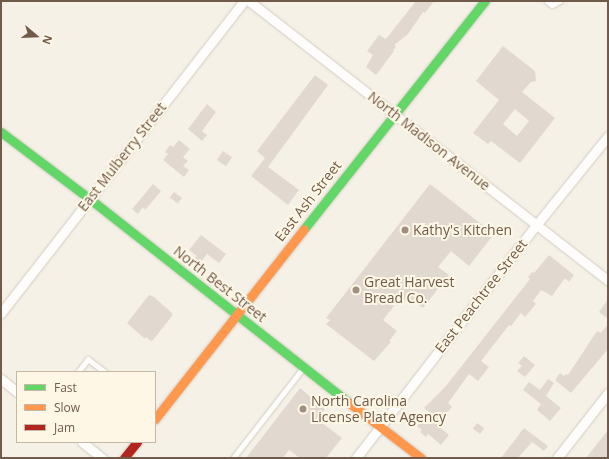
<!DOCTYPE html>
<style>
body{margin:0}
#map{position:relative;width:609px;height:459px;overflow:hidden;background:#f5f1e7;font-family:"Open Sans",sans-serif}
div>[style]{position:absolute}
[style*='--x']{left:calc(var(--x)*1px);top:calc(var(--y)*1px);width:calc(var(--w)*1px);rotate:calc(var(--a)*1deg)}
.building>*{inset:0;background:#e1d9cf;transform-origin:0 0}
.roads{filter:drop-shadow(0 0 1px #d3ccc2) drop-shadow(0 0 1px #d3ccc2)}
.lane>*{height:4.5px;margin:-2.25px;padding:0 2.25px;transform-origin:2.25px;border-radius:2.25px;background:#fefdfb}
.street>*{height:9px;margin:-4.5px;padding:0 4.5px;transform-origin:4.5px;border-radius:4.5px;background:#fefdfb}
.fast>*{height:9px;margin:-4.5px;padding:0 4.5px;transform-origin:4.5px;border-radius:4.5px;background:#63d668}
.slow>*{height:9px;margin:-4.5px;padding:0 4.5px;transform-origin:4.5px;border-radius:4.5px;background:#ff974d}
.jam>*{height:9px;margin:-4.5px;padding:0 4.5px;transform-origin:4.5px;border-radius:4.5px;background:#b3261e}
.dots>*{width:11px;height:11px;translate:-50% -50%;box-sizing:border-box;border:2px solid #fef7e6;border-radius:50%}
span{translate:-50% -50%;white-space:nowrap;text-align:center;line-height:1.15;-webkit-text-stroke:4px #fef7e6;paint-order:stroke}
.street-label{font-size:14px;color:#705a49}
.poi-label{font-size:14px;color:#705a49}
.left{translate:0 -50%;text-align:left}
.frame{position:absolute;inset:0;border:2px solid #705a49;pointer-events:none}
.legend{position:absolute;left:16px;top:371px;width:140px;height:72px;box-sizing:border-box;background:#fef7e6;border:1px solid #c5b8a7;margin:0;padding:5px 7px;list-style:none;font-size:12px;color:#705a49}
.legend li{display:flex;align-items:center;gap:8px;height:20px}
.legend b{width:20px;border:1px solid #c5b8a7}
.north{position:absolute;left:16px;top:16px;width:40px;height:40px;-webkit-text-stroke:3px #fef7e6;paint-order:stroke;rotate:109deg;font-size:11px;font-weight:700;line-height:16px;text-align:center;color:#705a49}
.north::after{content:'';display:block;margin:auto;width:14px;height:18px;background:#705a49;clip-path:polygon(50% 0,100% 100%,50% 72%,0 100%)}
</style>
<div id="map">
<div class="building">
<i style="clip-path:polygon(416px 1px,434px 1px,425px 13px,423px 12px,408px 34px,394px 45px,396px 46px,393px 51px,394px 51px,376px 75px,366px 67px,373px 55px,367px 51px,379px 35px,386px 39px)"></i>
<i style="clip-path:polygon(evenodd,503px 46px,535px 71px,536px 81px,531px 82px,522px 92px,555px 118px,520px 163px,491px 141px,488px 144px,473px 133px,499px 100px,476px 81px,503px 46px,515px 109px,529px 121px,517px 136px,503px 124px,515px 109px)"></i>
<i style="clip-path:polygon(315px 75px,328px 85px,268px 167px,299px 190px,288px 205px,251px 176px,265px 158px,257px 151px)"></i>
<i style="clip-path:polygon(207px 104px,216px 112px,202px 131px,207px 135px,202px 141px,188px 129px)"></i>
<i style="clip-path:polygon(179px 140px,190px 149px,183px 157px,188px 161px,183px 166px,189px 170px,184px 177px,163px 160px,168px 154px,165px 152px,170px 145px,173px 147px)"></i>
<i style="left:223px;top:151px;width:11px;height:11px;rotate:34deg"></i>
<i style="clip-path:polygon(153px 184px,161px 191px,145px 210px,143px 207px,138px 214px,132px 209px)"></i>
<i style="clip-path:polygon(430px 184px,494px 234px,469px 266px,451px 251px,438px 267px,449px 275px,423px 308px,410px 299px,407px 302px,401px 297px,383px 320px,397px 331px,389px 341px,391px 342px,374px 361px,326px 324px,330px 320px,326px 318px)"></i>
<i style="left:174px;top:192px;width:10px;height:7px;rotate:37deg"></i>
<i style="clip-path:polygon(201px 235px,226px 254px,219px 263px,207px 254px,200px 263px,194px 258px,197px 256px,189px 250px)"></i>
<i style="clip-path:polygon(549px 255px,574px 275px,569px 282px,565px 278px,552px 296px,541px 290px,533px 301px,536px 304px,525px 317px,521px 313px,511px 326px,509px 325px,481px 361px,489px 367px,478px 381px,469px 374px,448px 403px,452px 407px,437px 425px,449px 435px,441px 445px,428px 434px,426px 437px,420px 432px,422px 430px,417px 426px,429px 412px,424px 408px,446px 386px,530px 279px,528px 277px,532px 272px,534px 273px)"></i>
<i style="clip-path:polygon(149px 295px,154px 297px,172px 313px,172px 316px,153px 340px,151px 341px,146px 337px,145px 339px,127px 323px)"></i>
<i style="clip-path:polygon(608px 299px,608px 319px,599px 312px)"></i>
<i style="clip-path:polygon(608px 324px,608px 349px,571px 393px,555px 380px,560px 373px,564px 376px,566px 374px,568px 375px,595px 334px,598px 331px,601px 333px)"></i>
<i style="clip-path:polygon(524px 356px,535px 365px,525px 377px,517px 371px,522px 366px,518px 363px)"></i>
<i style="clip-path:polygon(548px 379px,554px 383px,546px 396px,561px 408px,550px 421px,537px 410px,541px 404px,523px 390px,529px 382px,540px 390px)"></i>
<i style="clip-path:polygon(300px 388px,325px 409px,317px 419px,342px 438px,326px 458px,300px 458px,289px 450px,283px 458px,246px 458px)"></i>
<i style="left:477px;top:423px;width:9px;height:7px;rotate:36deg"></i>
<i style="clip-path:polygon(524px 428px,548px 446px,544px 451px,532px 442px,518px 458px,501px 458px)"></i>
<i style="clip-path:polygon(608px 430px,608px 458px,586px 458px)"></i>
</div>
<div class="roads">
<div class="lane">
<i style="--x:547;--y:1;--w:6;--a:39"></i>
<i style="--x:552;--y:5;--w:9;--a:-27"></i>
<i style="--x:78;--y:372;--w:16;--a:-52"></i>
<i style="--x:88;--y:359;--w:21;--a:37"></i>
<i style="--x:233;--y:458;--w:114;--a:-52.1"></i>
</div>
<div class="street">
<i style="--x:249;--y:1;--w:455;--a:37.9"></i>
<i style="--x:1;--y:313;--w:395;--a:-52.1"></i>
<i style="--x:1;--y:379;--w:21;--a:39"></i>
<i style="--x:82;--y:442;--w:26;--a:39"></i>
<i style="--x:356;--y:458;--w:296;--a:-52.3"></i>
<i style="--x:537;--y:224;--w:113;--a:-51.1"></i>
<i style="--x:557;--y:458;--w:83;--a:-51.9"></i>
</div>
<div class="fast">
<i style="--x:1;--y:132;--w:111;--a:37"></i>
<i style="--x:90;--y:199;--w:328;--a:38.2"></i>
<i style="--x:304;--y:229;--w:291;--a:-51.6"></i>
</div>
<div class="slow">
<i style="--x:348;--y:402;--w:92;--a:37.5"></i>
<i style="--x:155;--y:419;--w:241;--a:-51.9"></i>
</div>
<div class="jam">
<i style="--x:124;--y:458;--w:21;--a:-51"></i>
</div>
</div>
<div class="dots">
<i style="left:405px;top:230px;background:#9f8f80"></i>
<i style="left:356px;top:290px;background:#9f8f80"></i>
<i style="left:303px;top:409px;background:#9f8f80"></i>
</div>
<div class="street-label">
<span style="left:429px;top:141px;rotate:38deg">North Madison Avenue</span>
<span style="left:122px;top:157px;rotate:-52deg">East Mulberry Street</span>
<span style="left:308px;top:201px;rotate:-52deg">East Ash Street</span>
<span style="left:220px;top:284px;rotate:38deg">North Best Street</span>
<span style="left:481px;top:296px;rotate:-52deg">East Peachtree Street</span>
</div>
<div class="poi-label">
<span class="left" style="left:413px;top:230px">Kathy's Kitchen</span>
<span class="left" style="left:364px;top:290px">Great Harvest<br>Bread Co.</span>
<span class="left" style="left:311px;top:409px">North Carolina<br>License Plate Agency</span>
</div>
<div class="frame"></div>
<ul class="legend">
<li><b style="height:5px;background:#63d668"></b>Fast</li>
<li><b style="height:5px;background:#ff974d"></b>Slow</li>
<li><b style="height:5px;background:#b3261e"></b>Jam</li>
</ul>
<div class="north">N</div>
</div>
